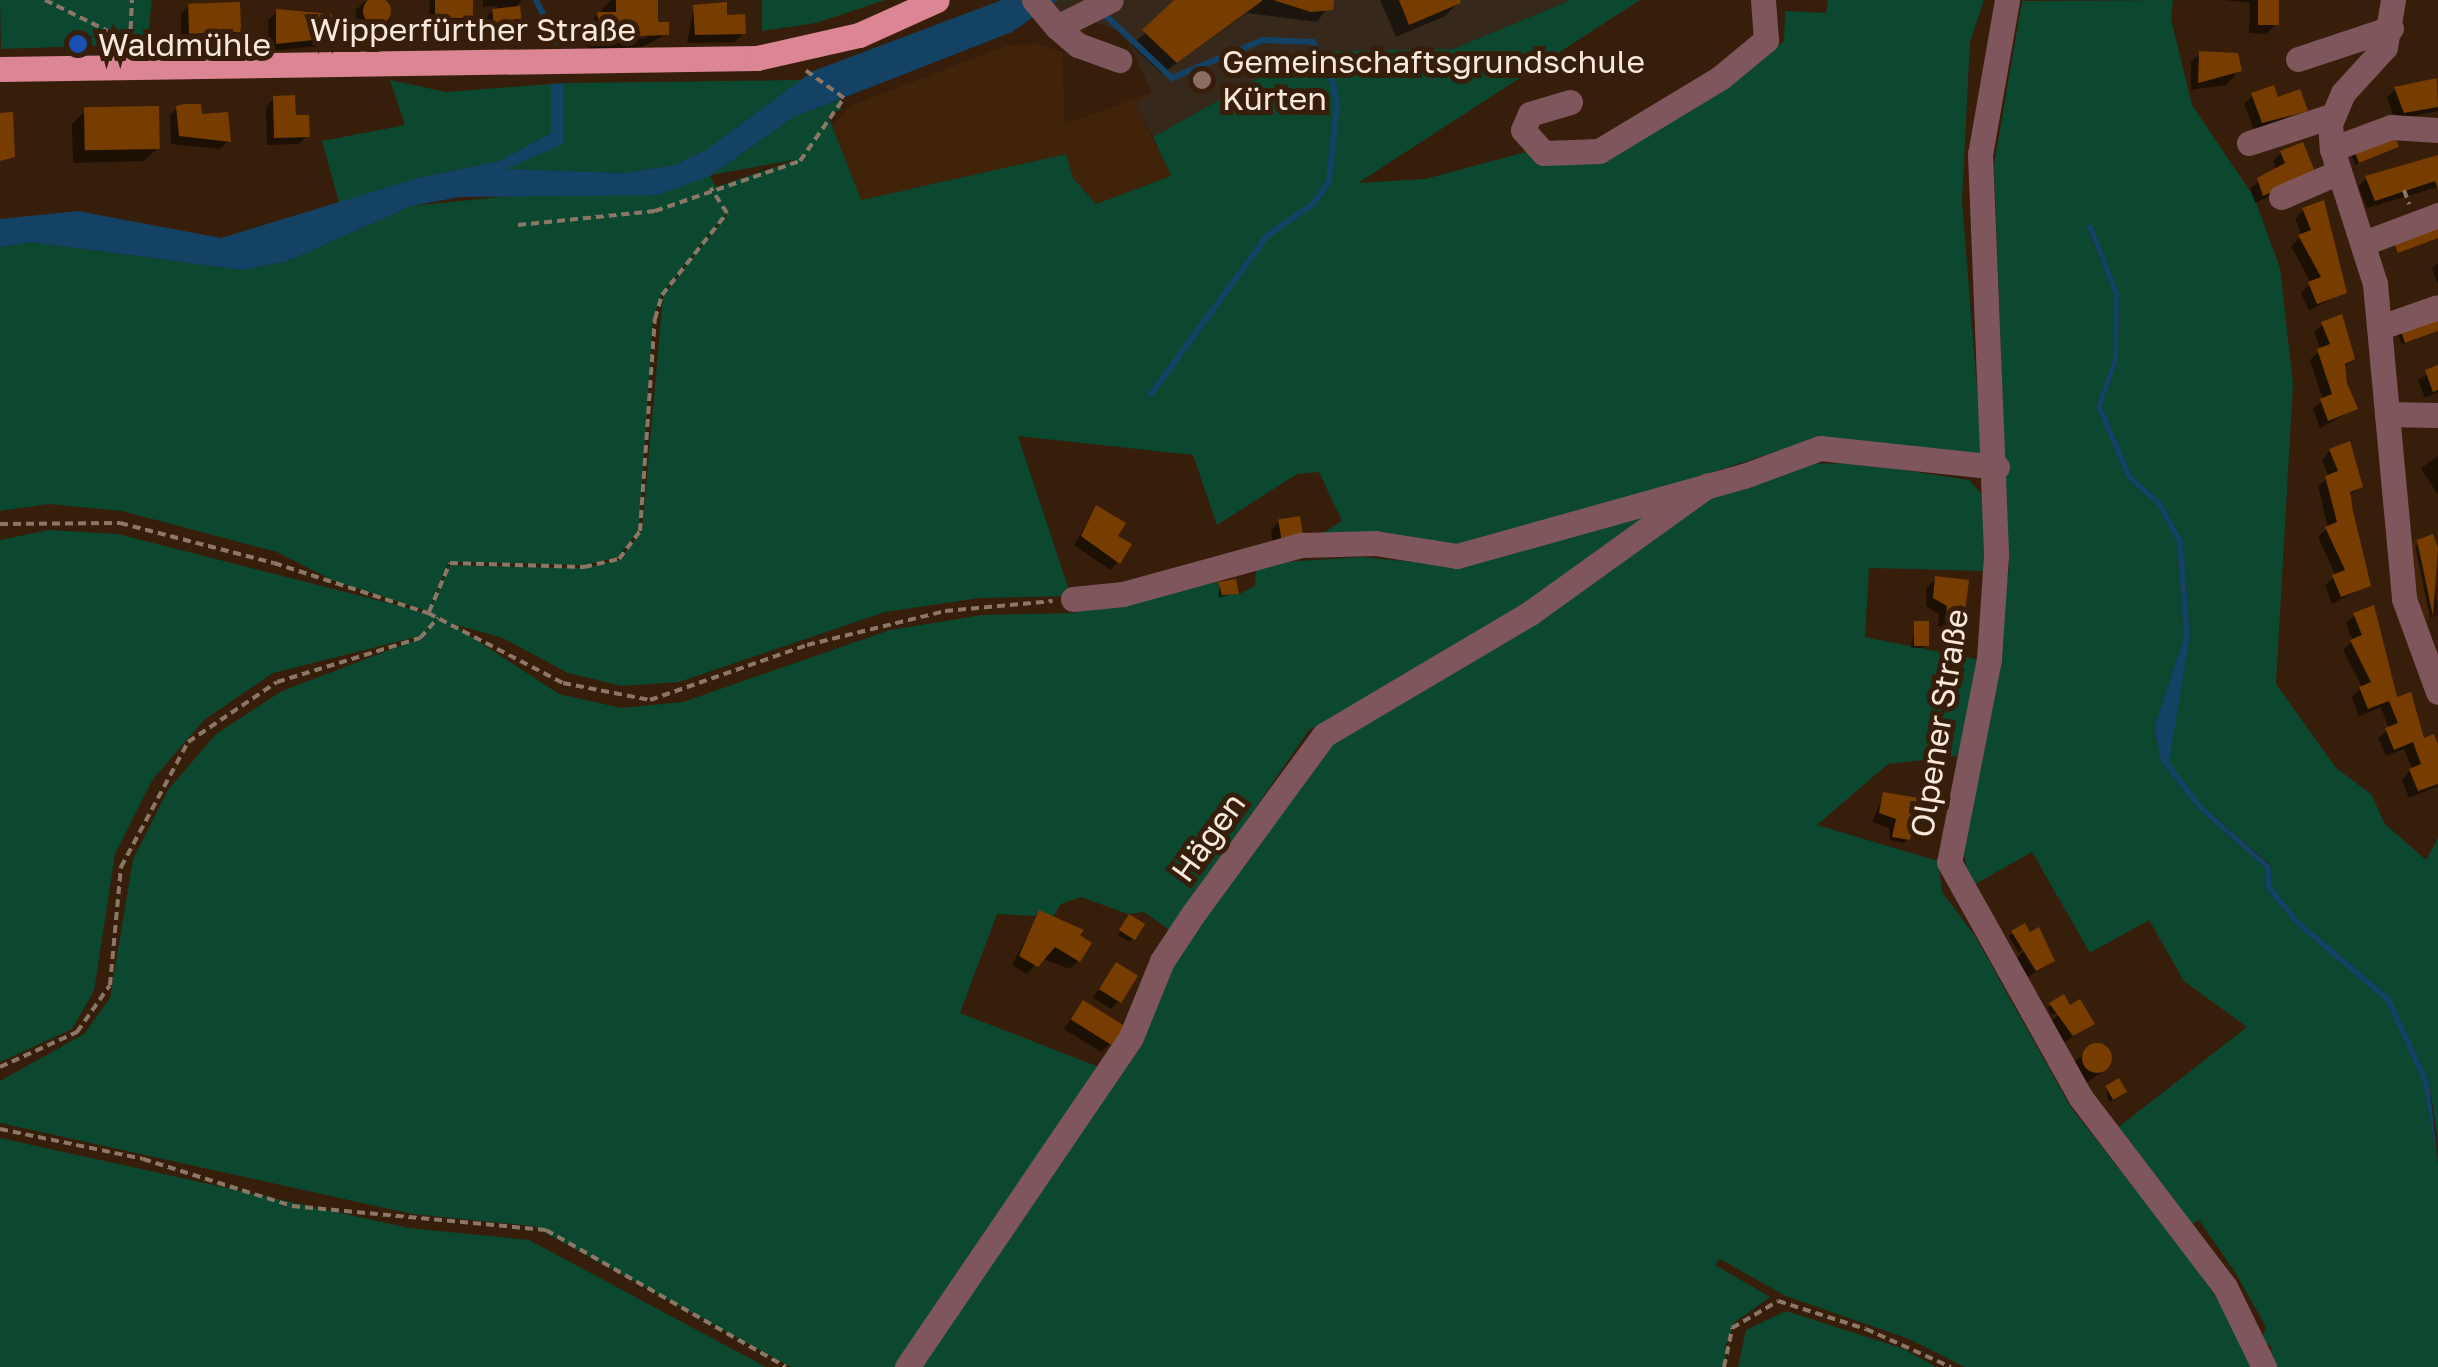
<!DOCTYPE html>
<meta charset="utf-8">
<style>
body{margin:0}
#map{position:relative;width:2438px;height:1367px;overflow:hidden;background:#361e0b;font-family:"Golos Text",sans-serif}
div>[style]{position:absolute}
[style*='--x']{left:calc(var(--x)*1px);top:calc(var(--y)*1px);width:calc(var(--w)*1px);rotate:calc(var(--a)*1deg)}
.built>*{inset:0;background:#41230a}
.education>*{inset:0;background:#36291b}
.green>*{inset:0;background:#0c4730}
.water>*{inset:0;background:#134264}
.shadow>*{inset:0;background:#0007}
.stream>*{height:6px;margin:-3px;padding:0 3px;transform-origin:3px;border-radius:3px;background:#134264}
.building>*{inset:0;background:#773d00;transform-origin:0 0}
.round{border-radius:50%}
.path>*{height:4px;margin-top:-2px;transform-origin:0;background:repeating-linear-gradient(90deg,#8c7767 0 8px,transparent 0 13px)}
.minor>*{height:25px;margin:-12.5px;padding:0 12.5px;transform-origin:12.5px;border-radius:12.5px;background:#80565d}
.major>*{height:25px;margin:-12.5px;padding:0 12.5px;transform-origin:12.5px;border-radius:12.5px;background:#dc8595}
.dots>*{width:28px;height:28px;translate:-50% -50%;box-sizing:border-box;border:5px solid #361e0b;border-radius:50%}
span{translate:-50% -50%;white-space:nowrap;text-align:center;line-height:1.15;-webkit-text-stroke:10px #361e0b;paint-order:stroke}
.street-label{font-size:32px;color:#f9e8dc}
.poi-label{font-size:32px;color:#f9e8dc}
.left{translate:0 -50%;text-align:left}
</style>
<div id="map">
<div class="built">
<i style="clip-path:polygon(1038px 44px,1062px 52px,1065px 124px,1152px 93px,1135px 104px,1171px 176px,1096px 204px,1073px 178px,1065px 154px,861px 200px,833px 127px,848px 107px,1008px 45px)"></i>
<i style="clip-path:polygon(2432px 534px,2438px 615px,2420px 622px,2407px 544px)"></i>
</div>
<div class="education">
<i style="clip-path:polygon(1058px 0,1571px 0,1453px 49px,1327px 51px,1280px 66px,1153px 137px,1135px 104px,1152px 93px,1125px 34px,1092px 21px,1070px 30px,1051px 3px)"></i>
</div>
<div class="green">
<i style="clip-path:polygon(0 0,152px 0,147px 44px,1px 49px)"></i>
<i style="clip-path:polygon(762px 0,885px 0,816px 23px,762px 31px)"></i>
<i style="clip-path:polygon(evenodd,1571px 0,1640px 0,1358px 183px,1425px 179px,1522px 153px,1592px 154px,1753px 65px,1784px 41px,1785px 11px,1826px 13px,1828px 0,1984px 0,1970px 42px,1962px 201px,1982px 451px,1968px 463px,1794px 446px,1485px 545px,1313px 539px,1342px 521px,1319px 472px,1297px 474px,1217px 525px,1193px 455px,1018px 436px,1071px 596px,979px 598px,885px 612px,679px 682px,622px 686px,568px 673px,503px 638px,452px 624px,559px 694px,621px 708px,683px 702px,890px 630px,982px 615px,1073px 613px,1218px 582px,1221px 595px,1239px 594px,1255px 586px,1256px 570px,1270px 563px,1362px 557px,1465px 567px,1685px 499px,1443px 660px,1309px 730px,1171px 931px,1144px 912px,1128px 914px,1081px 897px,1061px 904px,1052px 918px,1039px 911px,1035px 916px,997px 914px,960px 1013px,1099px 1067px,903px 1367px,791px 1367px,533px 1226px,412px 1214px,0 1123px,0 1081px,84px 1034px,110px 998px,133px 859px,168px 790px,216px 734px,282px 691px,421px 638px,430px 627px,420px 636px,273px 673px,204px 720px,153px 779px,115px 854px,94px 991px,72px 1029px,0 1062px,0 540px,49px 530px,118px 534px,428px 613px,450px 565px,585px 568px,619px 560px,642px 531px,663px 296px,728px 213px,724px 207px,726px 213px,661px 295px,653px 319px,639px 530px,618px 557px,585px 565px,449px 562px,428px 611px,334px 581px,277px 552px,122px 511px,48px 504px,0 511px,0 247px,31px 242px,243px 270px,288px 261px,411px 206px,710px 176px,794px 117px,840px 99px,842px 109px,828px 115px,861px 200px,1066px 154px,1073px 178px,1096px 204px,1171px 176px,1153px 137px,1280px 66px,1327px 51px,1453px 49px,1571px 0,799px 159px,716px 187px,710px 176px,711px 175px,799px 159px)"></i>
<i style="clip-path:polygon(2173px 0,2171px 19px,2192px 105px,2254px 197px,2280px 268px,2293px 384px,2276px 684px,2336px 768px,2371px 794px,2385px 824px,2426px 860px,2438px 838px,2438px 1142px,2429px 1081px,2391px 998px,2299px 920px,2272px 887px,2271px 865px,2203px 806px,2168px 762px,2190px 637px,2183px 541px,2162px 502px,2132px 476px,2102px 406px,2118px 360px,2119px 294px,2087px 227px,2114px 295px,2113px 359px,2096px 407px,2127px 479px,2157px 505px,2177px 542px,2184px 637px,2154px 729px,2161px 762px,2199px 810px,2265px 868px,2266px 889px,2295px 924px,2386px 1002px,2423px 1083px,2438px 1163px,2438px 1367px,2273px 1367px,2271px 1347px,2262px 1339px,2266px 1327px,2235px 1272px,2199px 1220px,2190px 1225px,2116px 1129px,2247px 1027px,2184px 981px,2149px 920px,2090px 953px,2032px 852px,1970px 887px,1964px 853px,2009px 569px,1994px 165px,2022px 1px)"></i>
<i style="clip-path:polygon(390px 80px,446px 92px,551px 84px,551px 133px,499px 161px,418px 178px,340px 206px,322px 141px,405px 125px)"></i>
<i style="clip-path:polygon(802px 80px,706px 150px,674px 165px,624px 173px,504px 169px,562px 144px,563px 83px)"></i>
<i style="clip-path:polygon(1857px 463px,1969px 480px,1984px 497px,1988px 571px,1869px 568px,1865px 637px,1980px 660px,1958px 756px,1888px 764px,1817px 825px,1938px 861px,1942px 892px,1975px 936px,2070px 1106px,2191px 1261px,2222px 1306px,2251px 1367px,1965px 1367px,1909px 1339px,1786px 1296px,1720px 1259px,1715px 1265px,1770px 1297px,1735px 1322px,1725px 1347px,1726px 1367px,921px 1367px,1176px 953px,1312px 756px,1729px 486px,1796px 464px)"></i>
<i style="clip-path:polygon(0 1138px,409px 1228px,529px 1240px,766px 1367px,0 1367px)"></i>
<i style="clip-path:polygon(1786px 1311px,1904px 1349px,1936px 1367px,1738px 1367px,1746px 1330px)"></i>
</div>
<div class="water">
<i style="clip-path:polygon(1002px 0,1058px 0,1012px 32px,794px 117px,710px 176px,657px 195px,460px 197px,411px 206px,288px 261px,243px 270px,31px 242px,0 247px,0 219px,78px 211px,221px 238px,418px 178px,499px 161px,551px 133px,551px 84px,563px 83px,563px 144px,506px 169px,624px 173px,674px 165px,706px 150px,813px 71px)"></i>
<i style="clip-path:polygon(2092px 224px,2119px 294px,2118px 360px,2102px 406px,2132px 476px,2162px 502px,2183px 541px,2190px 637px,2169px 762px,2203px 806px,2271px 866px,2272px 887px,2299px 920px,2391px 998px,2429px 1081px,2438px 1163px,2423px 1083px,2386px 1002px,2295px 924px,2266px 889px,2265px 868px,2199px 810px,2161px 762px,2154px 728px,2184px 637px,2177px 543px,2157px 505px,2127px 479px,2096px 407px,2113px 359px,2114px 295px,2087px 226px)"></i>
</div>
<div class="shadow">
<i style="clip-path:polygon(466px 0,466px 17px,458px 25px,428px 25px,430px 0)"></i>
<i style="clip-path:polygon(483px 0,522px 0,513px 9px,520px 32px,512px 40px,486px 42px,484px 19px,498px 6px,483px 7px)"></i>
<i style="clip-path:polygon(evenodd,611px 0,655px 0,656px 25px,667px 34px,642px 47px,588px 49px,585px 28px,611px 0,646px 33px,646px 38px,589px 40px,588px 35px,646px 33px)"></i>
<i style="clip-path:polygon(1186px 0,1333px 0,1317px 22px,1247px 13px,1162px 74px,1131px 45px)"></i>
<i style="clip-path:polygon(1380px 0,1457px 0,1458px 3px,1445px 16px,1396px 37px)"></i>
<i style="clip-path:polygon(2224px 0,2276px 0,2275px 25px,2266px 34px,2249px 33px,2250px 3px)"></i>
<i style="clip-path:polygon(389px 1px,390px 20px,381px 29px,356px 29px,356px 10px,364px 2px)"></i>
<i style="clip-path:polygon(189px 5px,238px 30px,230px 39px,181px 40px,181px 14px)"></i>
<i style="clip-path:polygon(694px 7px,725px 18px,743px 33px,735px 42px,687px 43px)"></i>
<i style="clip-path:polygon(277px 12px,330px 37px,321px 46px,269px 51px,268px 20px)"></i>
<i style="clip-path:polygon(92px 36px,89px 43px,80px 43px,83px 36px)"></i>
<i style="clip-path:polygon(2200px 54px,2236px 55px,2235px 76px,2226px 85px,2191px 90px,2191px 62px)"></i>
<i style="clip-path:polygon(2435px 82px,2438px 111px,2395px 120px,2387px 98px,2395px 89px)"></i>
<i style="clip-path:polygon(2253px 95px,2277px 101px,2305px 110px,2254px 130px,2244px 104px)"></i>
<i style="clip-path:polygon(274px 98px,307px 136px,299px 144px,267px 145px,266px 107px)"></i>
<i style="clip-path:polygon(178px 107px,200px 117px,228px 141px,220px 149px,171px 144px,170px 115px)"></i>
<i style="clip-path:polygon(85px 111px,158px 148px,144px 161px,73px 163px,72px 124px)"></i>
<i style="clip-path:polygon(2396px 147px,2355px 165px,2351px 154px)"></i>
<i style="clip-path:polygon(2281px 153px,2303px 180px,2255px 203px,2250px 188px,2276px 170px,2273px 161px)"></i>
<i style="clip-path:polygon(2438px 157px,2438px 187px,2367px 208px,2358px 186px,2367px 178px)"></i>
<i style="clip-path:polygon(2304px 210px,2344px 292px,2309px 311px,2301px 293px,2311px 283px,2291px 246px,2302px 236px,2295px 219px)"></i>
<i style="clip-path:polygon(2438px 263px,2438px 284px,2432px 268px)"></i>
<i style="clip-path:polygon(2438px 316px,2438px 331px,2402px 345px,2398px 334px)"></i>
<i style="clip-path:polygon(2323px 324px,2353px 359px,2343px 368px,2355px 409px,2320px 428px,2313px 409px,2323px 400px,2310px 360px,2321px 350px,2314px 332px)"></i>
<i style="clip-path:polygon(2438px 368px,2438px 392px,2425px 398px,2418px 380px)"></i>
<i style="clip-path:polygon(2330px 451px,2361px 486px,2348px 496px,2368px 585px,2332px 604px,2325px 585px,2336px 576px,2318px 537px,2328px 528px,2318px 486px,2329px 477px,2322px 460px)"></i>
<i style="clip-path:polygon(2438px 456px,2438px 495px,2421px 468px)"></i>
<i style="clip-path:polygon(1096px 508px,1115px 536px,1118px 562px,1110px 570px,1074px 545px)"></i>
<i style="clip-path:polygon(1279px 522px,1292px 543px,1273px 546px,1271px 530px)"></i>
<i style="clip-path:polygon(2431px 538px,2438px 615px,2430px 618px,2415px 546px)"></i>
<i style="clip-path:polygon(1936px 579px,1962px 619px,1953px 627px,1938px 626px,1939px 614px,1926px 606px,1927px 587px)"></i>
<i style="clip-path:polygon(1220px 585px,1236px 593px,1218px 598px)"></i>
<i style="clip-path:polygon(2355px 615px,2396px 701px,2438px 756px,2438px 786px,2409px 798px,2402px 780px,2412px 768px,2404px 749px,2386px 756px,2378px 738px,2389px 729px,2381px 707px,2359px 716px,2352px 697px,2362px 687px,2343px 650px,2353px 641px,2346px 623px)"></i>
<i style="clip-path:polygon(1915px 624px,1926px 645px,1922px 648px,1911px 648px)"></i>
<i style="clip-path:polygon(1884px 794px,1908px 839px,1904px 843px,1890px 840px,1889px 828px,1872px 822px)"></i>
<i style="clip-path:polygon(1040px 913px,1078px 961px,1070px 969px,1041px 958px,1027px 974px,1012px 965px)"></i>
<i style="clip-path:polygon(1126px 921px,1133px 939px,1130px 942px,1118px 935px)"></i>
<i style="clip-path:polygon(2025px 926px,2052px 960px,2027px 978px,2015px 960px,2027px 948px,2018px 952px,2009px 936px)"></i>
<i style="clip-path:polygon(1116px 965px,1119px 1001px,1111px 1009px,1093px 998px)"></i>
<i style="clip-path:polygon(2063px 997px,2091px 1024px,2064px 1043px,2049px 1023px,2062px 1011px,2051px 1015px,2047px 1008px)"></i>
<i style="clip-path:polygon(1083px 1003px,1110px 1044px,1101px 1052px,1064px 1029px)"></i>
<i style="clip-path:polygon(2100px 1043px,2110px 1066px,2085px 1084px,2072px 1063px)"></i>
<i style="clip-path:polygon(2106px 1088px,2121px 1095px,2109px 1102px)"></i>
</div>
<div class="stream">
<i style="--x:536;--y:0;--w:46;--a:64"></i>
<i style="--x:1103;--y:13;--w:95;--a:43.3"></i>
<i style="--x:1172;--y:78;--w:99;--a:-22.7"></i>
<i style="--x:1263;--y:40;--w:50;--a:2.3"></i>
<i style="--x:1313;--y:42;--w:40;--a:62"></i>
<i style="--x:1332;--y:77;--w:28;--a:80"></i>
<i style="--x:1337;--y:105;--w:76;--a:96"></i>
<i style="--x:1329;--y:181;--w:27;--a:124"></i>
<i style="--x:1314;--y:203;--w:57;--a:144.9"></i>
<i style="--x:1267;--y:236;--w:196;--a:126.3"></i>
</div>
<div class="building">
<i class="round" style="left:363px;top:-3px;width:28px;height:28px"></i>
<i style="left:435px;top:0;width:38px;height:18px"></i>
<i style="clip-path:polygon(616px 0,658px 0,658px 22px,669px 22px,669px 35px,601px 37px,597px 12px,616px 12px)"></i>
<i style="clip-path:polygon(1174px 0,1262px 0,1262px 1px,1177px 63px,1142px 30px)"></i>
<i style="clip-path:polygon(1273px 0,1334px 0,1333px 10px,1311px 12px)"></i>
<i style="clip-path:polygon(1399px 0,1460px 0,1461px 3px,1409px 25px)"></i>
<i style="left:2258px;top:0;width:21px;height:25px"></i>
<i style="left:240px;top:2px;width:30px;height:52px;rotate:88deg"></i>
<i style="clip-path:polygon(727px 2px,727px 15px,745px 14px,746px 34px,695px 35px,693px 5px)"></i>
<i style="left:520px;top:6px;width:27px;height:28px;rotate:84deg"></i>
<i style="clip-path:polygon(276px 9px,332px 14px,332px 38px,276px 44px)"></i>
<i style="clip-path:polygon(2199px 51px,2238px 53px,2242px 71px,2198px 83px)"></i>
<i style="clip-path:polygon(2437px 78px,2438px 107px,2404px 113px,2394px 87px)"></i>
<i style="clip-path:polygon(2274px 85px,2278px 97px,2300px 89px,2308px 111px,2262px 123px,2251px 93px)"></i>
<i style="clip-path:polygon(295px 95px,296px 115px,309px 115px,310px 137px,274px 138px,273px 96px)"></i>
<i style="clip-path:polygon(184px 104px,201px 104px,202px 114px,228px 112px,231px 142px,179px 136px,176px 106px)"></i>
<i style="left:159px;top:106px;width:43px;height:75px;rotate:89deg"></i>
<i style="clip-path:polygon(13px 112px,15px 157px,0 161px,0 113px)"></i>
<i style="left:2393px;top:132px;width:16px;height:43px;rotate:68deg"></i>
<i style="clip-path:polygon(2303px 142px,2315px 172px,2263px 196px,2257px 178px,2285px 163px,2280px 151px)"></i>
<i style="clip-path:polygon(2438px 155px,2438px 189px,2435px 181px,2375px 201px,2365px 176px)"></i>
<i style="clip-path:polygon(2324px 200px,2347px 293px,2317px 304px,2308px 282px,2321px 277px,2298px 235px,2311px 230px,2302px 208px)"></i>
<i style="clip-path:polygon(2438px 221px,2438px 238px,2398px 253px,2392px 238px)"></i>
<i style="clip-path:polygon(2342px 314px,2355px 359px,2345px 364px,2347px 383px,2358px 409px,2328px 421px,2320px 399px,2332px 394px,2317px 349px,2330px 344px,2321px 322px)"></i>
<i style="clip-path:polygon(2438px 314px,2438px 331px,2405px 343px,2400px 328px)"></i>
<i style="clip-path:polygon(2438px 365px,2438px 390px,2433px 392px,2425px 370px)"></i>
<i style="clip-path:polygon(2350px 441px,2363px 487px,2350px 492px,2353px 511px,2371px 586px,2341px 597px,2332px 575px,2345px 570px,2325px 527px,2337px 522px,2325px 476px,2338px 471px,2329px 449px)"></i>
<i style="clip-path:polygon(1096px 505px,1126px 523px,1118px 536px,1132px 544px,1120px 564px,1081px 536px)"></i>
<i style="left:1300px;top:516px;width:19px;height:22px;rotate:81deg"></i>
<i style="clip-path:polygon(2433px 534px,2438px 548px,2433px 616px,2417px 540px)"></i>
<i style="clip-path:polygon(1935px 576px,1969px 580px,1964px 620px,1946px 618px,1947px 606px,1933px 598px)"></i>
<i style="clip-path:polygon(1236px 579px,1239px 594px,1222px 595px,1218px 582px)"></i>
<i style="clip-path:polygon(2374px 605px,2397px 697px,2411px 692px,2424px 738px,2434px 734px,2438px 744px,2438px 784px,2418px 791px,2409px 769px,2421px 764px,2413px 742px,2394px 750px,2385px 728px,2398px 723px,2389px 701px,2368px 709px,2359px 687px,2371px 682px,2350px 640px,2362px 635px,2353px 613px)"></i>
<i style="left:1914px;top:621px;width:15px;height:25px"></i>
<i style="clip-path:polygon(1883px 792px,1919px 798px,1910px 840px,1892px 837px,1896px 819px,1879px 813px)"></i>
<i style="clip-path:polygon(1039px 910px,1084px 930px,1080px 935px,1092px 943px,1080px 962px,1055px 947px,1038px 967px,1019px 956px)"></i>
<i style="left:1129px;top:914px;width:19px;height:19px;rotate:32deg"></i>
<i style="clip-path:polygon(2025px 923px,2030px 932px,2039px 927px,2055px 961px,2036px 971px,2011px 931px)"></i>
<i style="left:1116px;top:962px;width:26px;height:32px;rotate:32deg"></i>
<i style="clip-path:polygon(2064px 994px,2070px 1005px,2080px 999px,2095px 1024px,2073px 1036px,2049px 1003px)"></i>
<i style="left:1083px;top:1000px;width:49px;height:23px;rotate:32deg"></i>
<i class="round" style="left:2082px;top:1043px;width:30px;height:30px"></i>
<i style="left:2119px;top:1078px;width:16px;height:16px;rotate:60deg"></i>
</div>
<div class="path">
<i style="--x:45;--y:0;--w:95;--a:26.3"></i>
<i style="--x:130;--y:42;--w:42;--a:-87.3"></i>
<i style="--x:2404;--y:190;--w:15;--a:70"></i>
<i style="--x:518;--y:225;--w:138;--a:-5.8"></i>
<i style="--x:655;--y:211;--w:153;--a:-19"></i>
<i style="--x:800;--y:161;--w:77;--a:-55.1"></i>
<i style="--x:844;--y:98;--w:48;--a:-144.3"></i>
<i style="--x:0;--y:524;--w:120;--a:-0.5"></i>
<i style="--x:120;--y:523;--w:159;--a:14.6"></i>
<i style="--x:274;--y:563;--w:162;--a:18"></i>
<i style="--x:428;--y:613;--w:152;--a:27.4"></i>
<i style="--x:563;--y:683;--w:89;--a:11.1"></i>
<i style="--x:650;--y:700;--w:166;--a:-19.3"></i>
<i style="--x:807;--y:645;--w:142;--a:-13.8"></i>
<i style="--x:945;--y:611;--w:108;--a:-5.3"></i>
<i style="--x:429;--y:612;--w:53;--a:-66.8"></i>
<i style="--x:450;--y:563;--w:134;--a:1.7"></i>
<i style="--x:584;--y:567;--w:36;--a:-13"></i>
<i style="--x:619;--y:559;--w:35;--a:-53"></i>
<i style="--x:640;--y:531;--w:213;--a:-86"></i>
<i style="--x:655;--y:319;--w:25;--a:-74"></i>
<i style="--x:662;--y:295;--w:105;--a:-51.6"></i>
<i style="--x:727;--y:213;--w:30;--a:-123"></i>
<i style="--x:0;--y:1067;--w:85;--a:-24.4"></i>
<i style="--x:77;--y:1032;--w:57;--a:-54.9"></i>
<i style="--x:110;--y:985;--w:119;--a:-84.7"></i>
<i style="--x:121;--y:867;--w:142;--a:-61.8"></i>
<i style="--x:188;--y:742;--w:107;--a:-34"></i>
<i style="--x:277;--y:682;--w:150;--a:-17.1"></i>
<i style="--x:420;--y:638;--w:27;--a:-48"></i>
<i style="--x:0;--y:1129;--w:146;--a:11.8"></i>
<i style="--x:143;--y:1159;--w:156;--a:17.5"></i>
<i style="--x:292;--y:1206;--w:255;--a:5.4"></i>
<i style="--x:546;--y:1230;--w:276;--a:29.7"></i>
<i style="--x:1724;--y:1367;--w:40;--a:-78"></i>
<i style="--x:1732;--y:1328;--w:53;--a:-30.4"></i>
<i style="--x:1778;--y:1301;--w:92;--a:17.7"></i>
<i style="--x:1866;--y:1329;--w:93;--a:24.1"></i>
</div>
<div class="minor">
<i style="--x:1034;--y:0;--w:35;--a:50"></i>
<i style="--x:1057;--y:27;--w:60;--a:-26.6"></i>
<i style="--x:2007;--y:0;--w:156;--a:99.9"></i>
<i style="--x:1980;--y:154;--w:402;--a:87.7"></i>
<i style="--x:1996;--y:556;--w:103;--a:93.9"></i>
<i style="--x:1989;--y:659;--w:207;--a:101.1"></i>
<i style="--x:1949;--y:862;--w:270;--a:60.8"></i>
<i style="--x:2081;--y:1098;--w:238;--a:52.7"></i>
<i style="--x:2225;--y:1287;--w:89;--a:64"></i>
<i style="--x:2393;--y:0;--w:48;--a:99.7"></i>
<i style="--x:2385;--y:47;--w:62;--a:132.4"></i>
<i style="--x:2343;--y:93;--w:33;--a:113"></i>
<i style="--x:2330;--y:123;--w:26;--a:86"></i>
<i style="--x:2332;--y:149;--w:142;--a:72.3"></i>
<i style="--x:2375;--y:284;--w:131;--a:84.7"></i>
<i style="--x:2387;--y:414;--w:51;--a:1.1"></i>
<i style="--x:1057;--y:27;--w:28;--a:41"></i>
<i style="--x:1078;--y:45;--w:44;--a:20.1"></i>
<i style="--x:2298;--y:59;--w:98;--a:-18.4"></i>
<i style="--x:1570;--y:102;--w:42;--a:163.3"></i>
<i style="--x:1530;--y:114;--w:17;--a:114"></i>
<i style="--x:1523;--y:130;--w:31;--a:48"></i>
<i style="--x:1544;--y:153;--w:55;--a:-2.1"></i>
<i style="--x:1599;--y:151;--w:141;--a:-31.1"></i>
<i style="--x:1720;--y:78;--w:60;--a:-39.6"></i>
<i style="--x:1766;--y:40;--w:40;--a:-94.3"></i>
<i style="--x:2249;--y:143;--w:89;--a:-18.2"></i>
<i style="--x:2332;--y:149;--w:63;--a:-20.4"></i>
<i style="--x:2391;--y:127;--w:47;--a:3.7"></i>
<i style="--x:2281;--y:197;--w:63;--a:-23.3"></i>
<i style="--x:2364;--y:243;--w:79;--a:-20.7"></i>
<i style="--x:2381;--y:327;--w:60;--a:-19.3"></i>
<i style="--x:2387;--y:414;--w:186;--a:84.7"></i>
<i style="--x:2404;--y:599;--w:99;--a:69.9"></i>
<i style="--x:1073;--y:599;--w:50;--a:-5.7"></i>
<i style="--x:1123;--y:594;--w:185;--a:-15.4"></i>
<i style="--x:1301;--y:545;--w:74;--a:-1.5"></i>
<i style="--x:1375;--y:543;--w:83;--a:9"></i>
<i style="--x:1457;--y:556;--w:298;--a:-15.6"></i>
<i style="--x:1744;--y:476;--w:81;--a:-20.2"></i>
<i style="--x:1820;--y:448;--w:178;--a:6.1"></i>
<i style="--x:907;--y:1367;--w:399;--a:-55.8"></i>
<i style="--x:1131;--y:1037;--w:82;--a:-67.8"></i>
<i style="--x:1162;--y:961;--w:56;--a:-56.6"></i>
<i style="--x:1193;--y:914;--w:222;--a:-53.8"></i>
<i style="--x:1324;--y:735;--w:239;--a:-30.6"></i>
<i style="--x:1530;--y:613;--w:219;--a:-35.7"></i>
</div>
<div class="major">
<i style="--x:0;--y:69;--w:757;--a:-0.83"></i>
<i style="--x:757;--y:58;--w:105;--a:-12.7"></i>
<i style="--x:859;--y:35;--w:85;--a:-24.2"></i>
</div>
<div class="dots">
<i style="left:78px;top:44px;background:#1a4fb4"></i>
<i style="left:1202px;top:80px;background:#8d6e63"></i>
</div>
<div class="street-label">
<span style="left:473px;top:29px">Wipperfürther Straße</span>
<span style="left:1939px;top:723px;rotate:-81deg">Olpener Straße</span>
<span style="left:1208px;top:837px;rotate:-54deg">Hägen</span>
</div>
<div class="poi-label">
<span class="left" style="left:98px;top:44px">Waldmühle</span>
<span class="left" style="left:1222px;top:80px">Gemeinschaftsgrundschule<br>Kürten</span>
</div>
</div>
